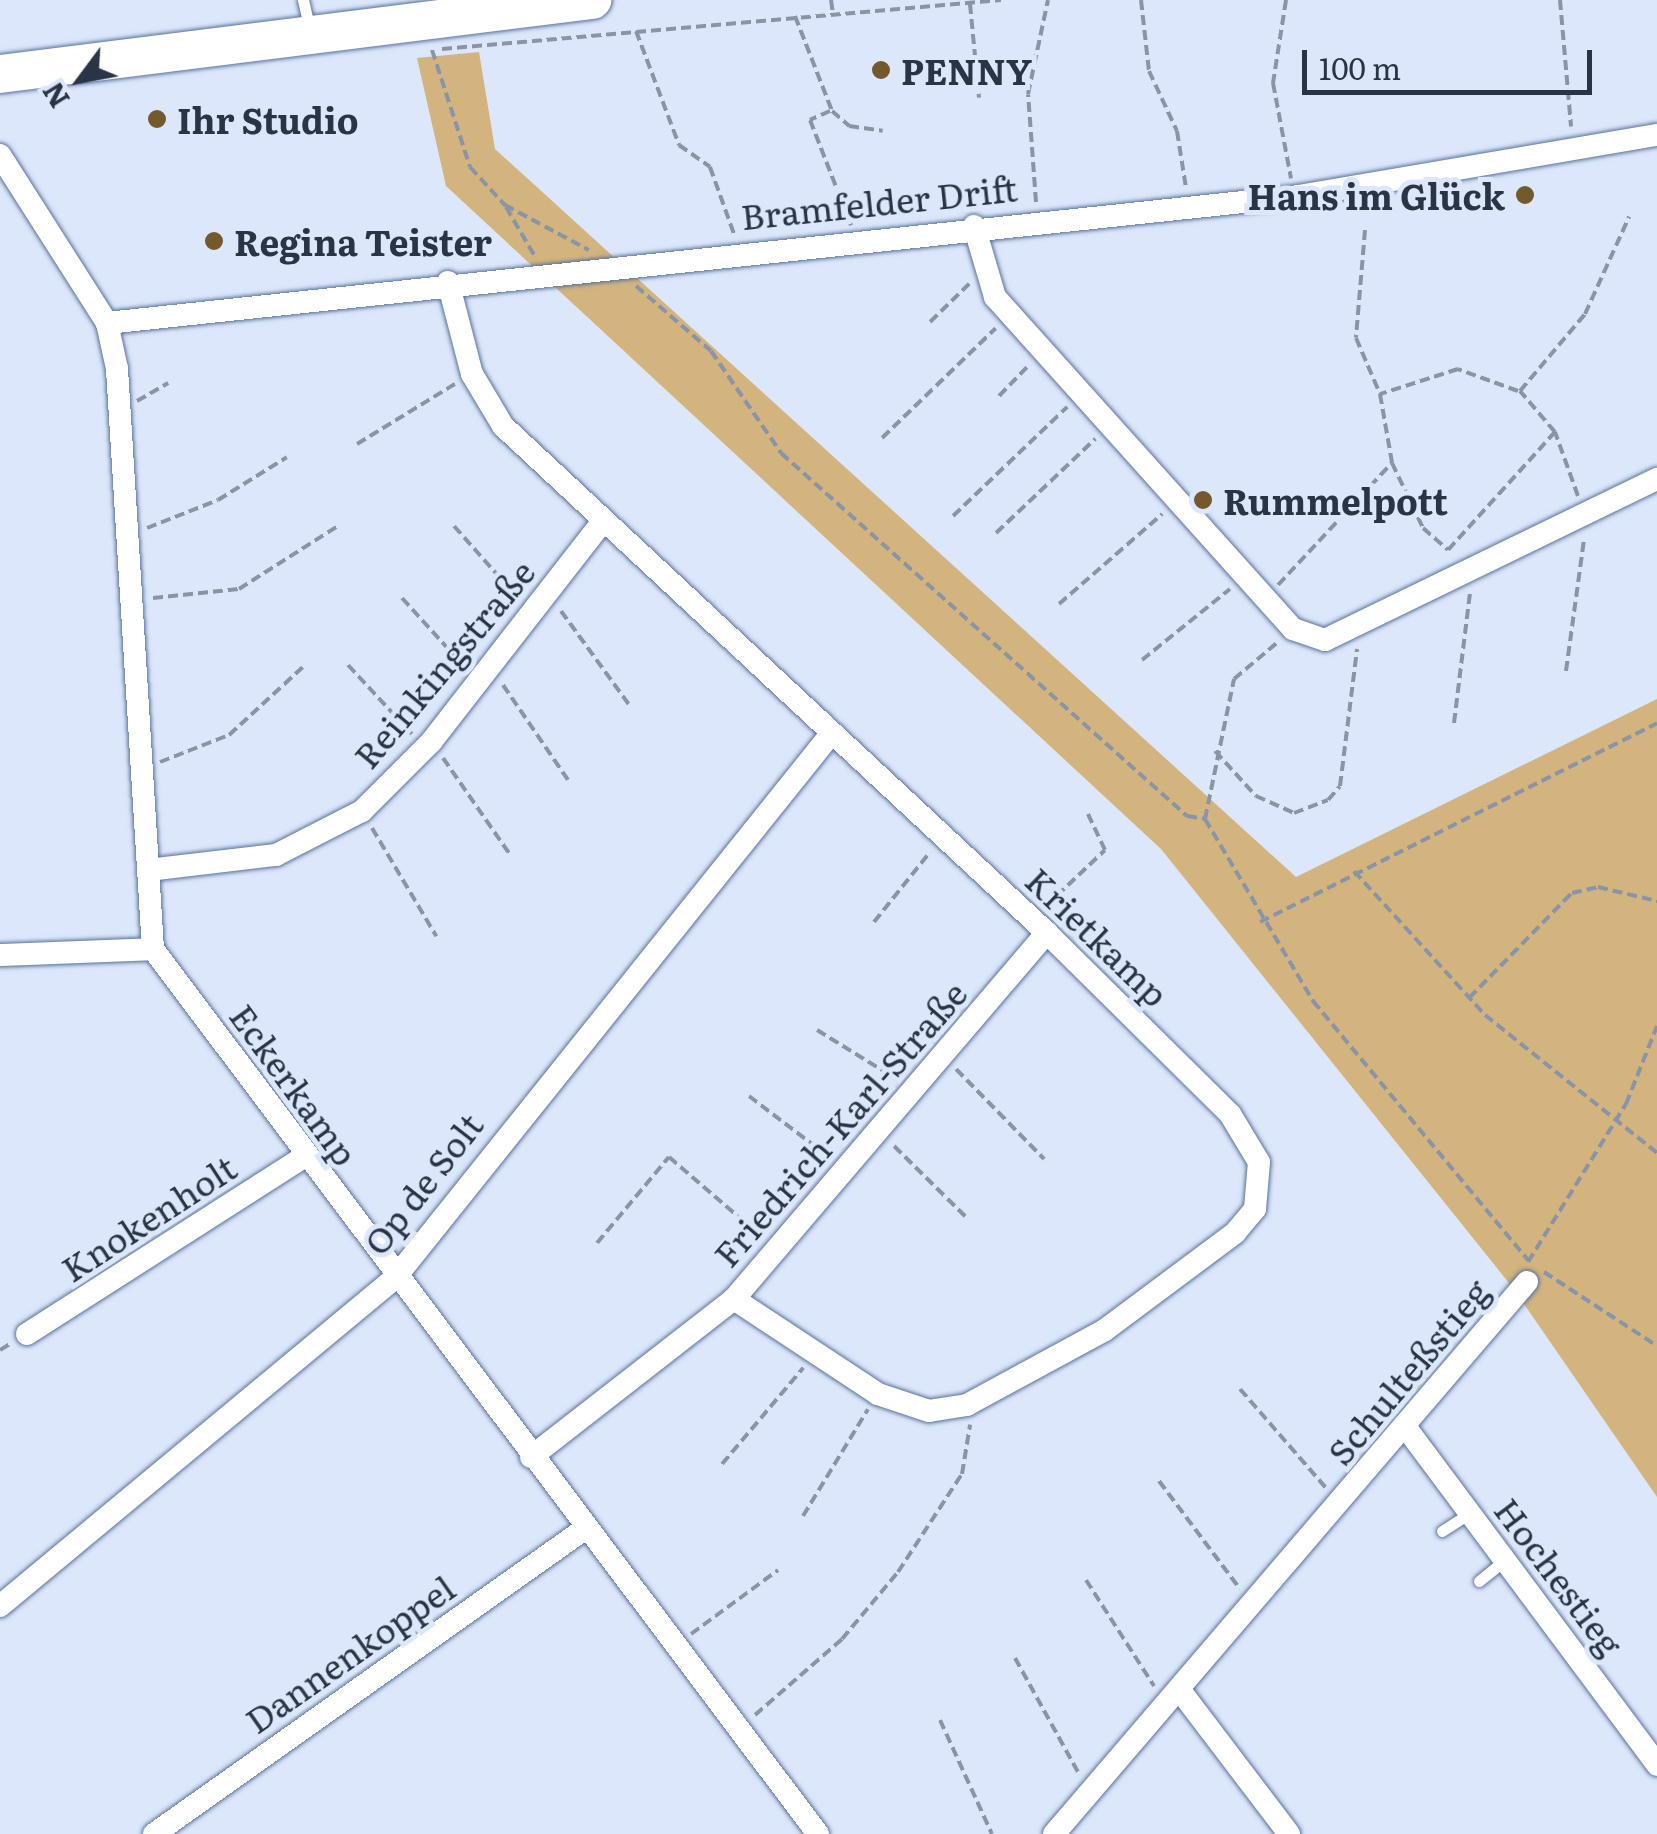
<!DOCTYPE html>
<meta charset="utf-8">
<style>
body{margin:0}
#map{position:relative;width:1657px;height:1834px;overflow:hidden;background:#dce7fb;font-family:Literata,serif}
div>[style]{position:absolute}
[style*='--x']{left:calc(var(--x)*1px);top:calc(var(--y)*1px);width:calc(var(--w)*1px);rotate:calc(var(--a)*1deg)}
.green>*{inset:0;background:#d3b47e}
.path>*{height:4px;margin-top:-2px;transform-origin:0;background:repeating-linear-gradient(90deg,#8994a7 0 10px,transparent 0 15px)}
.roads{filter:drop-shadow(0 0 2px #59729c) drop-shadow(0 0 2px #59729c)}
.lane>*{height:11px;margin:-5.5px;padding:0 5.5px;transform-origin:5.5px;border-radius:5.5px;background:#fff}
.street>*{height:22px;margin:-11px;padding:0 11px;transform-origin:11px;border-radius:11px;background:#fff}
.primary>*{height:38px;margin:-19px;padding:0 19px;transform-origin:19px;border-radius:19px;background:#fff}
.dots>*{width:28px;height:28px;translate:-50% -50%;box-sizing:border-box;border:5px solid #dce7fb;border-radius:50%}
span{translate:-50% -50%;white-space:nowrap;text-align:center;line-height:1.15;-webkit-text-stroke:10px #dce7fb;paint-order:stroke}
.poi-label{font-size:35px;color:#293446;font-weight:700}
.left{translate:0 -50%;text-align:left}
.right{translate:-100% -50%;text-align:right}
.street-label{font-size:35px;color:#293446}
.north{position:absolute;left:30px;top:30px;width:100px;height:100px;-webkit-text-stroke:8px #dce7fb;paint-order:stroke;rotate:238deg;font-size:28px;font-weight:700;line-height:40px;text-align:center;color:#293446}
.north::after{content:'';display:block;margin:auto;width:35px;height:45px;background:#293446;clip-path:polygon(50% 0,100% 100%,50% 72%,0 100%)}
.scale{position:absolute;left:1302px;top:50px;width:290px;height:45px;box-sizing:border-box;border:5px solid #293446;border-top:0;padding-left:12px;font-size:30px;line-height:35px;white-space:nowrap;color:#293446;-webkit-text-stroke:8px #dce7fb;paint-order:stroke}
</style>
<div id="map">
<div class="green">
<i style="clip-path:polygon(479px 52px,495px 149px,1296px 877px,1657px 699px,1657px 1497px,1513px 1288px,1161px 849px,446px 186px,417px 58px)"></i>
</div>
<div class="path">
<i style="--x:831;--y:0;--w:14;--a:82"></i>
<i style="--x:1141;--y:0;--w:71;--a:83.6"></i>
<i style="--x:1149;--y:71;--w:66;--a:65"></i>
<i style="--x:1177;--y:131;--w:58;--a:81"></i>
<i style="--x:1286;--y:0;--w:84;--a:98.9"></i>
<i style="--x:1273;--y:83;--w:97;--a:79.3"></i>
<i style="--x:1560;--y:0;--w:127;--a:85"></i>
<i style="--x:970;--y:4;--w:94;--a:84.5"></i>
<i style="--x:795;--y:16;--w:102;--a:68.7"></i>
<i style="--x:832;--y:111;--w:23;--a:41"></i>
<i style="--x:849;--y:126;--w:34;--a:8"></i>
<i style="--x:636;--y:31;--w:122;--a:69.3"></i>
<i style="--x:679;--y:145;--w:38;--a:35"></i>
<i style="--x:710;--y:167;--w:74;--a:70.3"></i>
<i style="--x:442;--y:49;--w:561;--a:-5.01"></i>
<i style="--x:432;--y:50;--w:123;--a:72"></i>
<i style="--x:470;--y:167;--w:52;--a:47.4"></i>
<i style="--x:505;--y:205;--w:95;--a:28.2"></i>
<i style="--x:830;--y:111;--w:22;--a:156"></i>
<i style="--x:810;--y:120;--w:113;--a:68.7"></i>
<i style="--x:1036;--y:202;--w:108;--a:-94.2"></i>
<i style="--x:1028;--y:94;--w:96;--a:-78"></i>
<i style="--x:506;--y:207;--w:56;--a:59.7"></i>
<i style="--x:1365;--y:230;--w:108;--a:94.8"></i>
<i style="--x:1356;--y:338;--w:61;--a:66.8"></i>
<i style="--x:636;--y:286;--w:99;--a:40.9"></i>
<i style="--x:711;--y:351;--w:124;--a:55.5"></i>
<i style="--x:781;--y:453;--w:545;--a:41.8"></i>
<i style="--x:1187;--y:816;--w:18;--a:9"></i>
<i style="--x:1205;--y:819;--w:212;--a:59.3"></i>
<i style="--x:1313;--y:1001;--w:337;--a:50.3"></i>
<i style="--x:930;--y:322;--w:56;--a:-44.3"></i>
<i style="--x:1518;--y:391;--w:64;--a:-159.9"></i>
<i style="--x:1458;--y:369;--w:82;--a:162.2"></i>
<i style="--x:1380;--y:394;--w:70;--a:80.1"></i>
<i style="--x:1392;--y:463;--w:72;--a:64.5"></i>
<i style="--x:1423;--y:528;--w:33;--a:41"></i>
<i style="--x:1448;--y:550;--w:159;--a:-47.8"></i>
<i style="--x:999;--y:396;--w:43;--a:-45.9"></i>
<i style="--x:137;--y:401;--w:36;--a:-30"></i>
<i style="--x:882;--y:438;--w:158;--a:-44"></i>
<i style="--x:357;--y:444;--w:115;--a:-31.5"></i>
<i style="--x:1578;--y:496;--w:68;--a:-109.8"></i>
<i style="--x:1555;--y:432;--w:54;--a:-130.5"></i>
<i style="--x:1520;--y:391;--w:101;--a:-49.8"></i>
<i style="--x:1585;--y:314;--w:107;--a:-65.6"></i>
<i style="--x:953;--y:516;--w:158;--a:-43.7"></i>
<i style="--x:454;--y:526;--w:95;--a:48.4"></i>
<i style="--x:147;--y:528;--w:76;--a:-21.5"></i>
<i style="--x:218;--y:500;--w:81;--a:-31.9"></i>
<i style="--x:996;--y:533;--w:137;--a:-43.5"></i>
<i style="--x:1278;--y:585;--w:166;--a:-47"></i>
<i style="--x:153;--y:598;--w:86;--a:-6"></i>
<i style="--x:239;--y:589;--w:117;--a:-32.5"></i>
<i style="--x:402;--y:598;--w:91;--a:47.7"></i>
<i style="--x:1059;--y:604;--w:137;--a:-41.1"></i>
<i style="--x:561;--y:611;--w:117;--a:54"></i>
<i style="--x:1142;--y:660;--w:113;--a:-38.9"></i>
<i style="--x:348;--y:665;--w:94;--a:47.2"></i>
<i style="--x:1566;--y:671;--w:133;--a:-82.2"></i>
<i style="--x:503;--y:685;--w:115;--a:55.6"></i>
<i style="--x:1454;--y:723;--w:132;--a:-83"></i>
<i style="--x:1215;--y:751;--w:61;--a:47.7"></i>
<i style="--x:1256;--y:796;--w:42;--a:24.1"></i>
<i style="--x:1294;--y:813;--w:36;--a:-21"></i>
<i style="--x:1328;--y:800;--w:18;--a:-49"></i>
<i style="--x:1340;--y:786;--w:138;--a:-82.9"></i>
<i style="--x:443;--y:758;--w:116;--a:55.2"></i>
<i style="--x:160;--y:762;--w:74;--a:-21.4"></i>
<i style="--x:229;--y:735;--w:100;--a:-42.6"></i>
<i style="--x:1205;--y:819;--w:143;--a:-78.3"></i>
<i style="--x:1234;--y:679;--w:57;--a:-40.1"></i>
<i style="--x:372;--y:828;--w:126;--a:59.3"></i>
<i style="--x:1354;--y:871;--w:195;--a:47.7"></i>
<i style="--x:1485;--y:1015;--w:221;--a:38.7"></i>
<i style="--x:1046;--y:906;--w:81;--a:-43.5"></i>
<i style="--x:1105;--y:850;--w:42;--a:-115.3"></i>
<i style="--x:874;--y:922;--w:90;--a:-51.3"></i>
<i style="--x:1260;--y:922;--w:444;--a:-26.6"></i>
<i style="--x:1469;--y:998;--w:147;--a:-45.6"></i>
<i style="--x:1572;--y:893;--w:27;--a:-13"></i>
<i style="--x:1598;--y:887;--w:61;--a:13.3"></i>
<i style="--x:817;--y:1030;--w:95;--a:31.7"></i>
<i style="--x:956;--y:1069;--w:126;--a:45.6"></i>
<i style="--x:749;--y:1096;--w:101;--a:37.3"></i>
<i style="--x:894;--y:1146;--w:100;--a:44.6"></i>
<i style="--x:597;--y:1243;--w:112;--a:-50.1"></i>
<i style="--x:669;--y:1157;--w:123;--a:40.7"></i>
<i style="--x:1528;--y:1262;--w:186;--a:-58.2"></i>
<i style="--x:1626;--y:1104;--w:84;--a:-68.3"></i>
<i style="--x:1544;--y:1272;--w:135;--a:33.2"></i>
<i style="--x:0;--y:1350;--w:12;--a:-31"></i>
<i style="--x:1240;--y:1389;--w:131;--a:49"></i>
<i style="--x:722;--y:1464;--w:126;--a:-49.8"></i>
<i style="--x:1159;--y:1481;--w:135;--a:53.1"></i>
<i style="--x:803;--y:1516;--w:125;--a:-58.7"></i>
<i style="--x:1086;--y:1580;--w:126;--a:57.3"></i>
<i style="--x:691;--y:1634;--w:108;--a:-36.3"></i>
<i style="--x:1015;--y:1658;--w:130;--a:61.1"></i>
<i style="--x:755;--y:1715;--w:116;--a:-41.1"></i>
<i style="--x:842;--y:1639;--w:87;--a:-50.1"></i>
<i style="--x:898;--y:1572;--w:117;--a:-56.9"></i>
<i style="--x:962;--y:1474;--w:50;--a:-80.7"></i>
<i style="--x:940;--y:1720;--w:125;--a:65.5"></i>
</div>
<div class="roads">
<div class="lane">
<i style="--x:303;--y:0;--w:32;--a:77"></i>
<i style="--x:1442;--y:1531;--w:33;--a:-33"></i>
<i style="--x:1479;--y:1581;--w:32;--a:-39"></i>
</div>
<div class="street">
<i style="--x:0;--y:155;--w:199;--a:57.5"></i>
<i style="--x:107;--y:323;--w:47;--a:77.7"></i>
<i style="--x:117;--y:369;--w:581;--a:86.45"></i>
<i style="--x:153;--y:949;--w:1107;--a:53.08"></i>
<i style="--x:974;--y:226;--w:74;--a:73.5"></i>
<i style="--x:995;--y:297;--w:446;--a:48.1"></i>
<i style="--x:1293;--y:629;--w:34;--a:19"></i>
<i style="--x:1325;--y:640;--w:369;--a:-25.9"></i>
<i style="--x:448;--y:282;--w:95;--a:75.4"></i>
<i style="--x:472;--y:374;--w:61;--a:59.2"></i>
<i style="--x:503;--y:426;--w:744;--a:42.98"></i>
<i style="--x:1047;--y:933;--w:257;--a:44.7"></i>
<i style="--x:1230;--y:1114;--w:56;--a:58.9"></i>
<i style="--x:1259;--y:1162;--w:47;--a:94.9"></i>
<i style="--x:1255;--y:1209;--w:31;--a:130"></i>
<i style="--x:1235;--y:1233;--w:162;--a:143.3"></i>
<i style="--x:1105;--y:1330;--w:157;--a:151.5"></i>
<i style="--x:967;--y:1405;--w:38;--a:171"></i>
<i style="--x:929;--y:1411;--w:54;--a:-161.6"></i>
<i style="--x:878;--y:1394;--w:173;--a:-146.6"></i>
<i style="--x:107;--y:323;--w:1199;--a:-6.08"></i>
<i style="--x:1299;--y:196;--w:363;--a:-9.7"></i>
<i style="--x:148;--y:870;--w:129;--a:-6.7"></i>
<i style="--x:276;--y:855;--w:97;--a:-27.1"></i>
<i style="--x:362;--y:811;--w:98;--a:-45"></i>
<i style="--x:431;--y:742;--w:280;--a:-52.1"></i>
<i style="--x:0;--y:955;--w:153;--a:-2.2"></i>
<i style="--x:27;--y:1334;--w:329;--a:-32.6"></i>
<i style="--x:1407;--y:1429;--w:419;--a:53.3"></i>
<i style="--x:531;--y:1457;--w:257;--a:-37.9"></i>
<i style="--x:734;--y:1299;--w:482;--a:-49.5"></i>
<i style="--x:0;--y:1606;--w:513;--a:-39.71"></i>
<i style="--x:395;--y:1278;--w:696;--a:-51.3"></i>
<i style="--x:1179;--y:1689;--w:182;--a:52.8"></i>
<i style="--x:154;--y:1834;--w:529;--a:-35.31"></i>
<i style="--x:1054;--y:1834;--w:727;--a:-49.41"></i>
</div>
<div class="primary">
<i style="--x:0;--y:74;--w:597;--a:-7.13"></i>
</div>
</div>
<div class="dots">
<i style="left:881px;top:70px;background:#73592b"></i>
<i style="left:157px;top:119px;background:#73592b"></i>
<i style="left:1525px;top:195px;background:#73592b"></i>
<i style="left:214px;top:241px;background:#73592b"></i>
<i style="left:1203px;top:500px;background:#73592b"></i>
</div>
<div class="poi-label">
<span class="left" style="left:901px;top:70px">PENNY</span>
<span class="left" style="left:177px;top:119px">Ihr Studio</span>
<span class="right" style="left:1505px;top:195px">Hans im Glück</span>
<span class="left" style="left:234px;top:241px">Regina Teister</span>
<span class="left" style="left:1223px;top:500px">Rummelpott</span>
</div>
<div class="street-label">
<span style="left:879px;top:201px;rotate:-6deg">Bramfelder Drift</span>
<span style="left:443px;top:663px;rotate:-50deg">Reinkingstraße</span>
<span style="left:1098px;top:936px;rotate:44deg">Krietkamp</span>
<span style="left:295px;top:1084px;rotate:54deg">Eckerkamp</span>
<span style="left:839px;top:1123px;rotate:-49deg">Friedrich-Karl-Straße</span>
<span style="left:422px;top:1183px;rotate:-52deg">Op de Solt</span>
<span style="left:148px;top:1217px;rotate:-33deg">Knokenholt</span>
<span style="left:1407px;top:1371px;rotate:-50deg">Schulteßstieg</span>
<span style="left:1560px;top:1576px;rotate:53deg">Hochestieg</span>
<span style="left:349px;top:1653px;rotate:-35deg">Dannenkoppel</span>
</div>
<div class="north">N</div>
<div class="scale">100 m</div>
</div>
